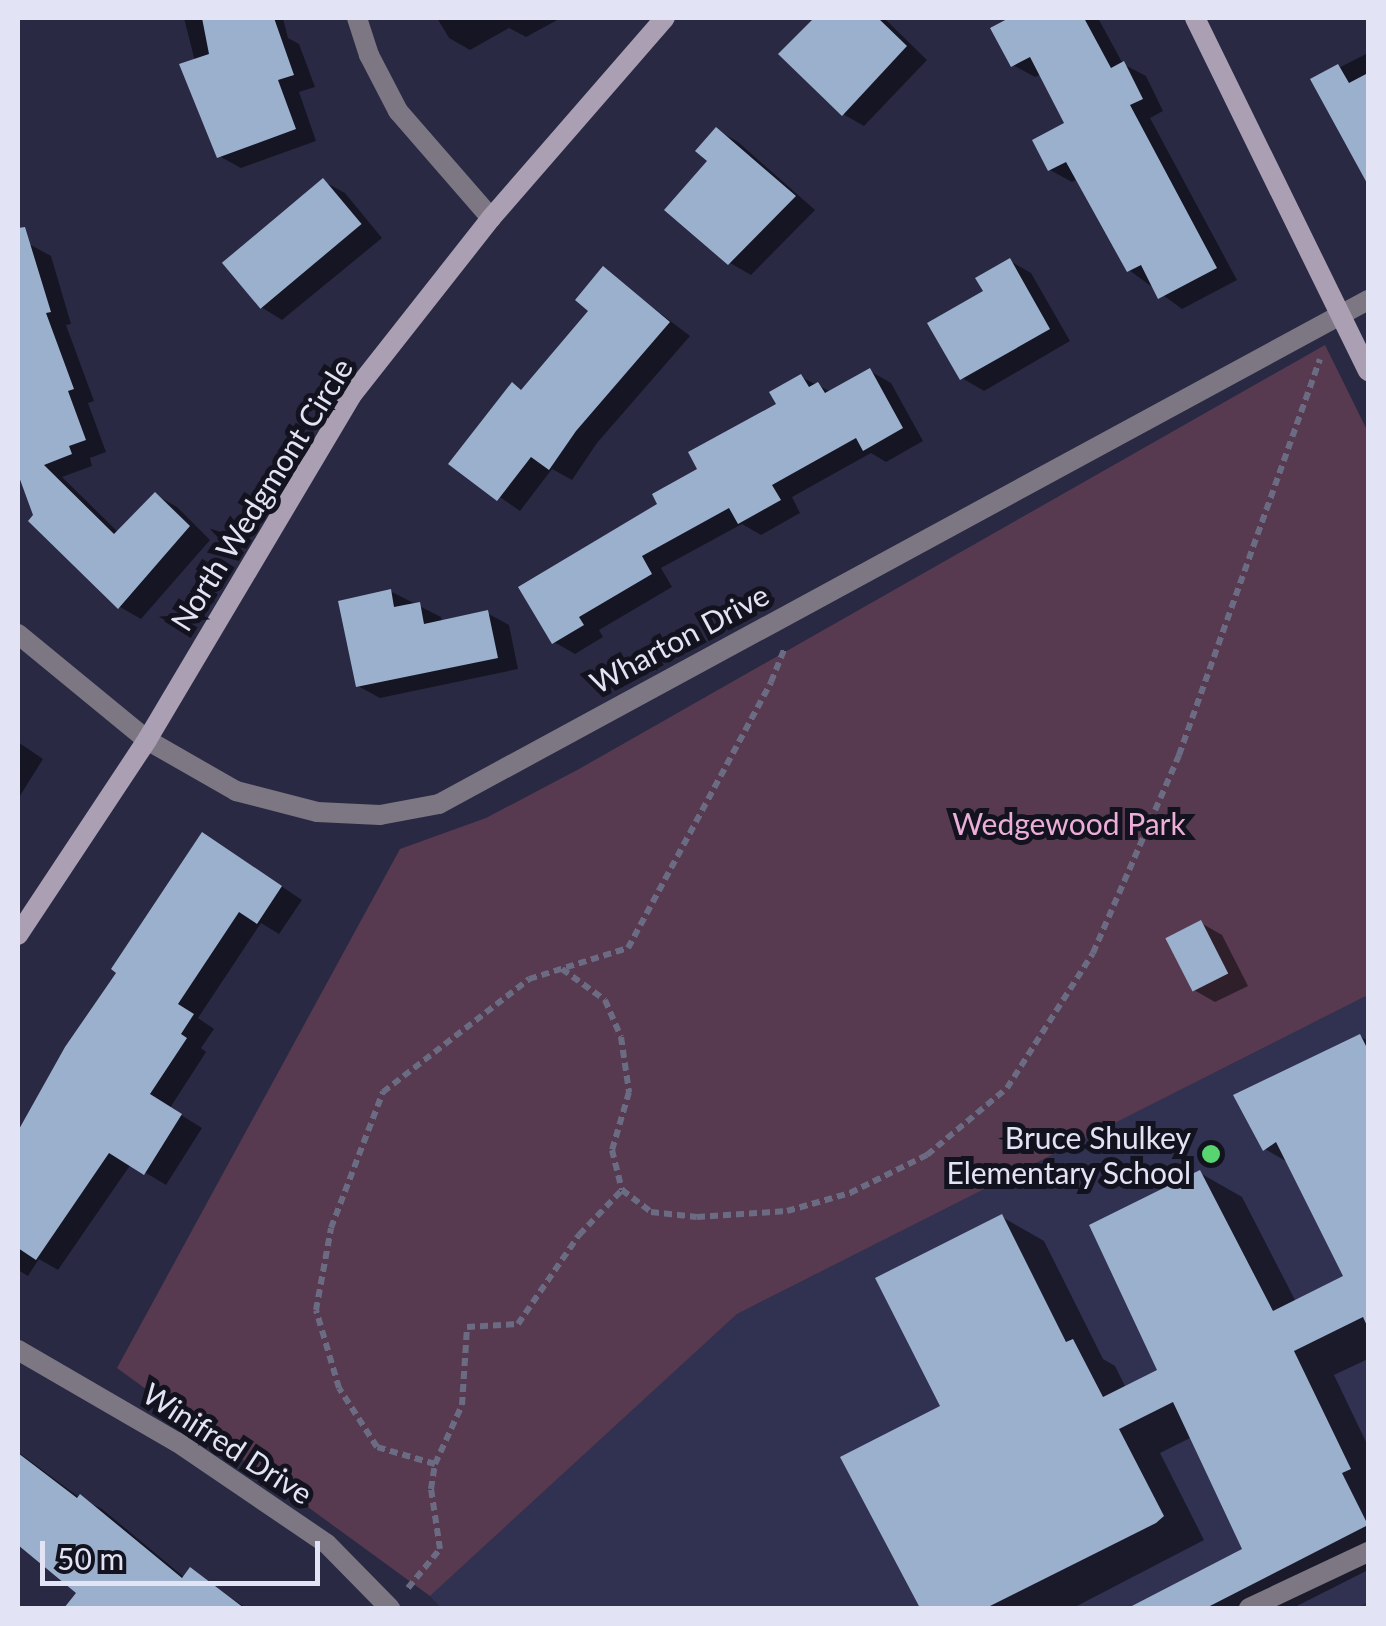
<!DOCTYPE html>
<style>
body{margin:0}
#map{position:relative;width:1386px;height:1626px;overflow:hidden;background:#292944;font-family:Lato,sans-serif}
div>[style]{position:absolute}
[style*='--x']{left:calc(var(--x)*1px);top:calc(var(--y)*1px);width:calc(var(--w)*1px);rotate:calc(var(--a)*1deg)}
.built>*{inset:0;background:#313152}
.green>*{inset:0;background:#573a4f}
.shadow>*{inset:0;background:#0007}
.building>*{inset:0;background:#9bb0cd;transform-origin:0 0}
.path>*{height:6px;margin-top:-3px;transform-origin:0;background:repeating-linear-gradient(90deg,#6b6c83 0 8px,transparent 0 13px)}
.lane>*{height:20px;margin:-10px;padding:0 10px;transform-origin:10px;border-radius:10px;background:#7d7683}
.street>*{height:20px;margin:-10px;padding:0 10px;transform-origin:10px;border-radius:10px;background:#7d7683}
.secondary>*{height:20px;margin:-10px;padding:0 10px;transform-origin:10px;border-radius:10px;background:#ab9fb4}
.dots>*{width:28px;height:28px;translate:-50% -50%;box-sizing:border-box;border:5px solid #13131f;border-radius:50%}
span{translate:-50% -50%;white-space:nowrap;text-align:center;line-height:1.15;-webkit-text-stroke:10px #13131f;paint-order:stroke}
.street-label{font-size:30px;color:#e2e3f4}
.park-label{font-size:30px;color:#ecadd9}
.poi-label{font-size:30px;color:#e2e3f4}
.right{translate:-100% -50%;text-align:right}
.frame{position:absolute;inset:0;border:20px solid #e2e3f4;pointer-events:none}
.scale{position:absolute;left:40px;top:1541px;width:280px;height:45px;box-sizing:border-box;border:5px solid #e2e3f4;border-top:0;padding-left:12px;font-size:30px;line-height:35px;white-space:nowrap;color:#e2e3f4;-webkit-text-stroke:8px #13131f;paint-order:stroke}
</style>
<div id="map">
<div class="built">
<i style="clip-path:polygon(1368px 995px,1368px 1602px,1356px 1608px,441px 1608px,430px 1596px,737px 1314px)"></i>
</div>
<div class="green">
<i style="clip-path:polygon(1325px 345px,1368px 432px,1368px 995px,737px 1314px,430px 1596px,117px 1368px,400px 849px,486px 818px,579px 769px)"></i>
</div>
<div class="shadow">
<i style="clip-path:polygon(184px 18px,283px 18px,288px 38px,299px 44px,315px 87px,299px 92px,316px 141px,241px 168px,219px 156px)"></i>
<i style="clip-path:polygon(437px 18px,561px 18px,526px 37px,509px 28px,470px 50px,449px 38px)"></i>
<i style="clip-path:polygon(816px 18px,884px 18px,927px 60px,864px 126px,843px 114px)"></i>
<i style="clip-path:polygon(1014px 18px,1098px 18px,1123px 64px,1146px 76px,1163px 111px,1150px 118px,1237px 280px,1182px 309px,1129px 270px,1078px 179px,1072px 182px,1050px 170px,1068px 124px,1042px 74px,1035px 77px,1013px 65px,993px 29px)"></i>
<i style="clip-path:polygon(1368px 53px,1368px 161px,1354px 153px,1313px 81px)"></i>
<i style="clip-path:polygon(717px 130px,738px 142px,815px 210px,751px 275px,730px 263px,710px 161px)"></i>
<i style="clip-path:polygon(323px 181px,345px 193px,382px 238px,282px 320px,261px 307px)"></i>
<i style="clip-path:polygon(18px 235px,21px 246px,29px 244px,51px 256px,71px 324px,66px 325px,94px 401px,88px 403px,106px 452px,90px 458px,92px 466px,62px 477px,119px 533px,156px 495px,177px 507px,210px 540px,141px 619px,120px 607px,36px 516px,18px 466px)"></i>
<i style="clip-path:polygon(1010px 261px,1031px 273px,1070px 341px,984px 391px,962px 378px,986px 292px)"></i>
<i style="clip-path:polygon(604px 270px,690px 336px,597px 443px,572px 480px,552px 469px,520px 511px,452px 464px,523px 392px,591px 310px)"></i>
<i style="clip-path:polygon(870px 371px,891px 383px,923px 441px,886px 462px,871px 453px,792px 497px,800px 513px,761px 535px,742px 524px,661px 568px,672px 587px,599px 630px,603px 637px,575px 654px,554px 642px,661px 505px,779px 405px,801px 377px,831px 392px)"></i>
<i style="clip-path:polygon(390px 591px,441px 617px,442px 623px,487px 613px,509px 625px,518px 669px,380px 698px,358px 686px)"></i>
<i style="clip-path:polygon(18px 742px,43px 759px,18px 799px)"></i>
<i style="clip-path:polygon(224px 848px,302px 900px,279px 934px,261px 923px,198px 1018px,214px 1029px,201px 1048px,206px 1052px,170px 1108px,202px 1128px,166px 1185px,131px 1164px,58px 1270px,39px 1259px,28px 1276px,18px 1270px,18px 1135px,67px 1048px)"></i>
<i style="clip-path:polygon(1201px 923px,1222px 935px,1248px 986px,1215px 1002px,1194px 990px)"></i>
<i style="clip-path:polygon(1360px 1036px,1368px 1041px,1368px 1359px,1334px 1375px,1368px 1446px,1368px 1570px,1293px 1608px,1147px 1608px,1143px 1603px,1246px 1550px,1192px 1437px,1160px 1453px,1204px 1540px,1073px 1608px,923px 1608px,843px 1458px,944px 1408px,1002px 1217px,1044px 1241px,1103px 1359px,1115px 1366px,1126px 1388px,1161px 1371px,1200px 1173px,1242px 1197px,1296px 1302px,1346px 1277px,1289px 1163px,1265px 1149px)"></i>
<i style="clip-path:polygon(18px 1452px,80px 1498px,102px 1509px,185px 1578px,191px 1570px,246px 1608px,67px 1608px,80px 1593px,43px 1543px,18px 1524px)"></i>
</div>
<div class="building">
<i style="clip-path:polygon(202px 18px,274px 18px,294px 75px,278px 80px,296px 129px,217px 158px,179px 64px,209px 54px)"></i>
<i style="clip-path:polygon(814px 18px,878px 18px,907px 46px,842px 116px,778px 54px)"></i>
<i style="clip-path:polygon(1009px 18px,1084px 18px,1111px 68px,1124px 61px,1143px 99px,1130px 105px,1217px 268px,1158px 299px,1141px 265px,1127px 272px,1066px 162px,1048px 171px,1032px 140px,1064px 123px,1030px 57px,1011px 67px,990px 28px)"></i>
<i style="clip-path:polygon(1338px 64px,1349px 83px,1368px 73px,1368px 185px,1310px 79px)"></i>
<i style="clip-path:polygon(716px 127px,796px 196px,728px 265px,664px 210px,707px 161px,695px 151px)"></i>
<i style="left:323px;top:178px;width:60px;height:132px;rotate:50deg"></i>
<i style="clip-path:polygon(25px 227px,51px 312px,46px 313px,74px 389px,68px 391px,86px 440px,69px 446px,72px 454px,44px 465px,114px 534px,155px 492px,190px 526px,118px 609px,28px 521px,33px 515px,18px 474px,18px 228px)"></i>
<i style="clip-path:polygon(1010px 258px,1050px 329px,960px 380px,927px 323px,983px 291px,975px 278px)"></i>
<i style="clip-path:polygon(603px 266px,670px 322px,576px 431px,549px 470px,531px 457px,497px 501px,448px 464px,512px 382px,521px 390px,588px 311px,575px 300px)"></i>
<i style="clip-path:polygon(870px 368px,903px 428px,863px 451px,856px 438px,772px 485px,781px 500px,738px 524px,729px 508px,642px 556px,652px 574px,579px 617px,584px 625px,552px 644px,518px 587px,657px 504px,652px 494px,697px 469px,688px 452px,776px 404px,769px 392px,801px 374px,809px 387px,818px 382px,825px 393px)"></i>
<i style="clip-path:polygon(391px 589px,394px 607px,420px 602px,424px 624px,488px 610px,498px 658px,356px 687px,338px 601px)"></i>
<i style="clip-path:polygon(202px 832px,282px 886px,257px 924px,239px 912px,178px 1004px,194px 1014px,181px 1034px,187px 1038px,150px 1094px,182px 1114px,144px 1175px,109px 1153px,36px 1260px,18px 1248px,18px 1131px,65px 1047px,116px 973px,111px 969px)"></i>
<i style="left:1201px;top:920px;width:60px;height:40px;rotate:63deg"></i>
<i style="clip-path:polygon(1360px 1034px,1368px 1050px,1368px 1328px,1363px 1317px,1294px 1351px,1351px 1469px,1342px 1473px,1368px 1525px,1206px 1608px,1128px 1608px,1242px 1549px,1173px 1402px,1119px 1429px,1164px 1516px,1156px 1523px,986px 1608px,920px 1608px,840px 1457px,940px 1406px,875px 1278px,1002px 1214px,1066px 1342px,1073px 1339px,1103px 1397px,1157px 1370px,1089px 1225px,1200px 1170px,1273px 1311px,1343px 1276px,1276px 1142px,1263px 1151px,1233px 1095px)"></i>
<i style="clip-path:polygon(18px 1453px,77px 1498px,80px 1494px,182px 1578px,190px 1567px,244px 1608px,64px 1608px,76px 1593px,18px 1545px)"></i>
</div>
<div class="path">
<i style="--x:562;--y:969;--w:53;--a:35.8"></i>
<i style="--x:605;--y:1000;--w:40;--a:66.6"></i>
<i style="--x:621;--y:1037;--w:56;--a:81.7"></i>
<i style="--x:629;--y:1092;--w:60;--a:106.3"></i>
<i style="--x:612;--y:1150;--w:41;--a:76"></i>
<i style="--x:435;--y:1464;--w:65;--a:-65.4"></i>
<i style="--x:462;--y:1405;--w:78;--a:-86.3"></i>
<i style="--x:467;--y:1327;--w:51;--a:-3.4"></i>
<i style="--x:518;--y:1324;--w:108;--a:-55.6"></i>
<i style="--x:579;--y:1235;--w:62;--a:-46.3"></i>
<i style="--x:622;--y:1190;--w:36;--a:37"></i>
<i style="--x:651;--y:1212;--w:46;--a:6.2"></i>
<i style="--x:697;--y:1217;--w:90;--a:-3.8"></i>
<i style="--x:787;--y:1211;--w:66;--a:-15.9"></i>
<i style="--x:850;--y:1193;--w:86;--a:-26.3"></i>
<i style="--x:927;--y:1155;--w:104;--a:-39.9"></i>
<i style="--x:1007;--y:1088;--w:160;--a:-57.5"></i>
<i style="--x:1093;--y:953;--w:216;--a:-66.5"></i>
<i style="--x:1179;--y:755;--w:420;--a:-70.4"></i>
<i style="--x:408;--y:1588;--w:50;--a:-50.6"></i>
<i style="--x:440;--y:1549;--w:61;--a:-98.5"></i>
<i style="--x:431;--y:1489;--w:25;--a:-81"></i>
<i style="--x:435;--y:1464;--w:60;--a:-163.7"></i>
<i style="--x:377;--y:1447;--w:70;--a:-122.8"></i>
<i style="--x:339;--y:1388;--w:81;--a:-106.4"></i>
<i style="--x:316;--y:1310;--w:83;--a:-79.6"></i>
<i style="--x:331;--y:1228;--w:146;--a:-69.1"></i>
<i style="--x:383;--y:1092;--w:185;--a:-37.7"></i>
<i style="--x:529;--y:979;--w:104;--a:-17.4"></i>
<i style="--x:628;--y:948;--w:302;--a:-61.7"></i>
<i style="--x:771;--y:682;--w:35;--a:-68"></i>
</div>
<div class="lane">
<i style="--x:1249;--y:1608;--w:132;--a:-25.2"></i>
</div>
<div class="street">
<i style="--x:357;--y:18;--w:39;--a:72"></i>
<i style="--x:369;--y:55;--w:63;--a:62.6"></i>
<i style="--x:398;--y:111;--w:142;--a:49"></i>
<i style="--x:18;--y:634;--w:167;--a:39.4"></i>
<i style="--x:147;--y:740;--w:103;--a:29.8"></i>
<i style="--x:236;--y:791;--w:84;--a:14.5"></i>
<i style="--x:317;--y:812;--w:63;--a:2.7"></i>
<i style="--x:380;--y:815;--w:60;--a:-10.6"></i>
<i style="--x:439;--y:804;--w:1057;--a:-28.48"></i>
<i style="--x:18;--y:1350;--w:184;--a:30.1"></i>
<i style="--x:177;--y:1442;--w:181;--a:34.2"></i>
<i style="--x:327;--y:1544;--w:90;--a:45.5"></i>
</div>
<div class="secondary">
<i style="--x:1195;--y:18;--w:393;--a:63.9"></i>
<i style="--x:18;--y:935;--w:234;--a:-56.5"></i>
<i style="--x:147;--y:740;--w:400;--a:-59.3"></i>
<i style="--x:351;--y:396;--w:226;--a:-51.8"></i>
<i style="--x:491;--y:218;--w:265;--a:-49"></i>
</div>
<div class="dots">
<i style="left:1211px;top:1154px;background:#58d570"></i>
</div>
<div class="street-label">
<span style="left:261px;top:494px;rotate:-58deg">North Wedgmont Circle</span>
<span style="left:679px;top:638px;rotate:-28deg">Wharton Drive</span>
<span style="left:228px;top:1443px;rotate:33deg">Winifred Drive</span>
</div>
<div class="park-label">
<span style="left:1069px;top:823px">Wedgewood Park</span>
</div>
<div class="poi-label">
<span class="right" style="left:1191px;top:1154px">Bruce Shulkey<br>Elementary School</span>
</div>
<div class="frame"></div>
<div class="scale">50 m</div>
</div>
